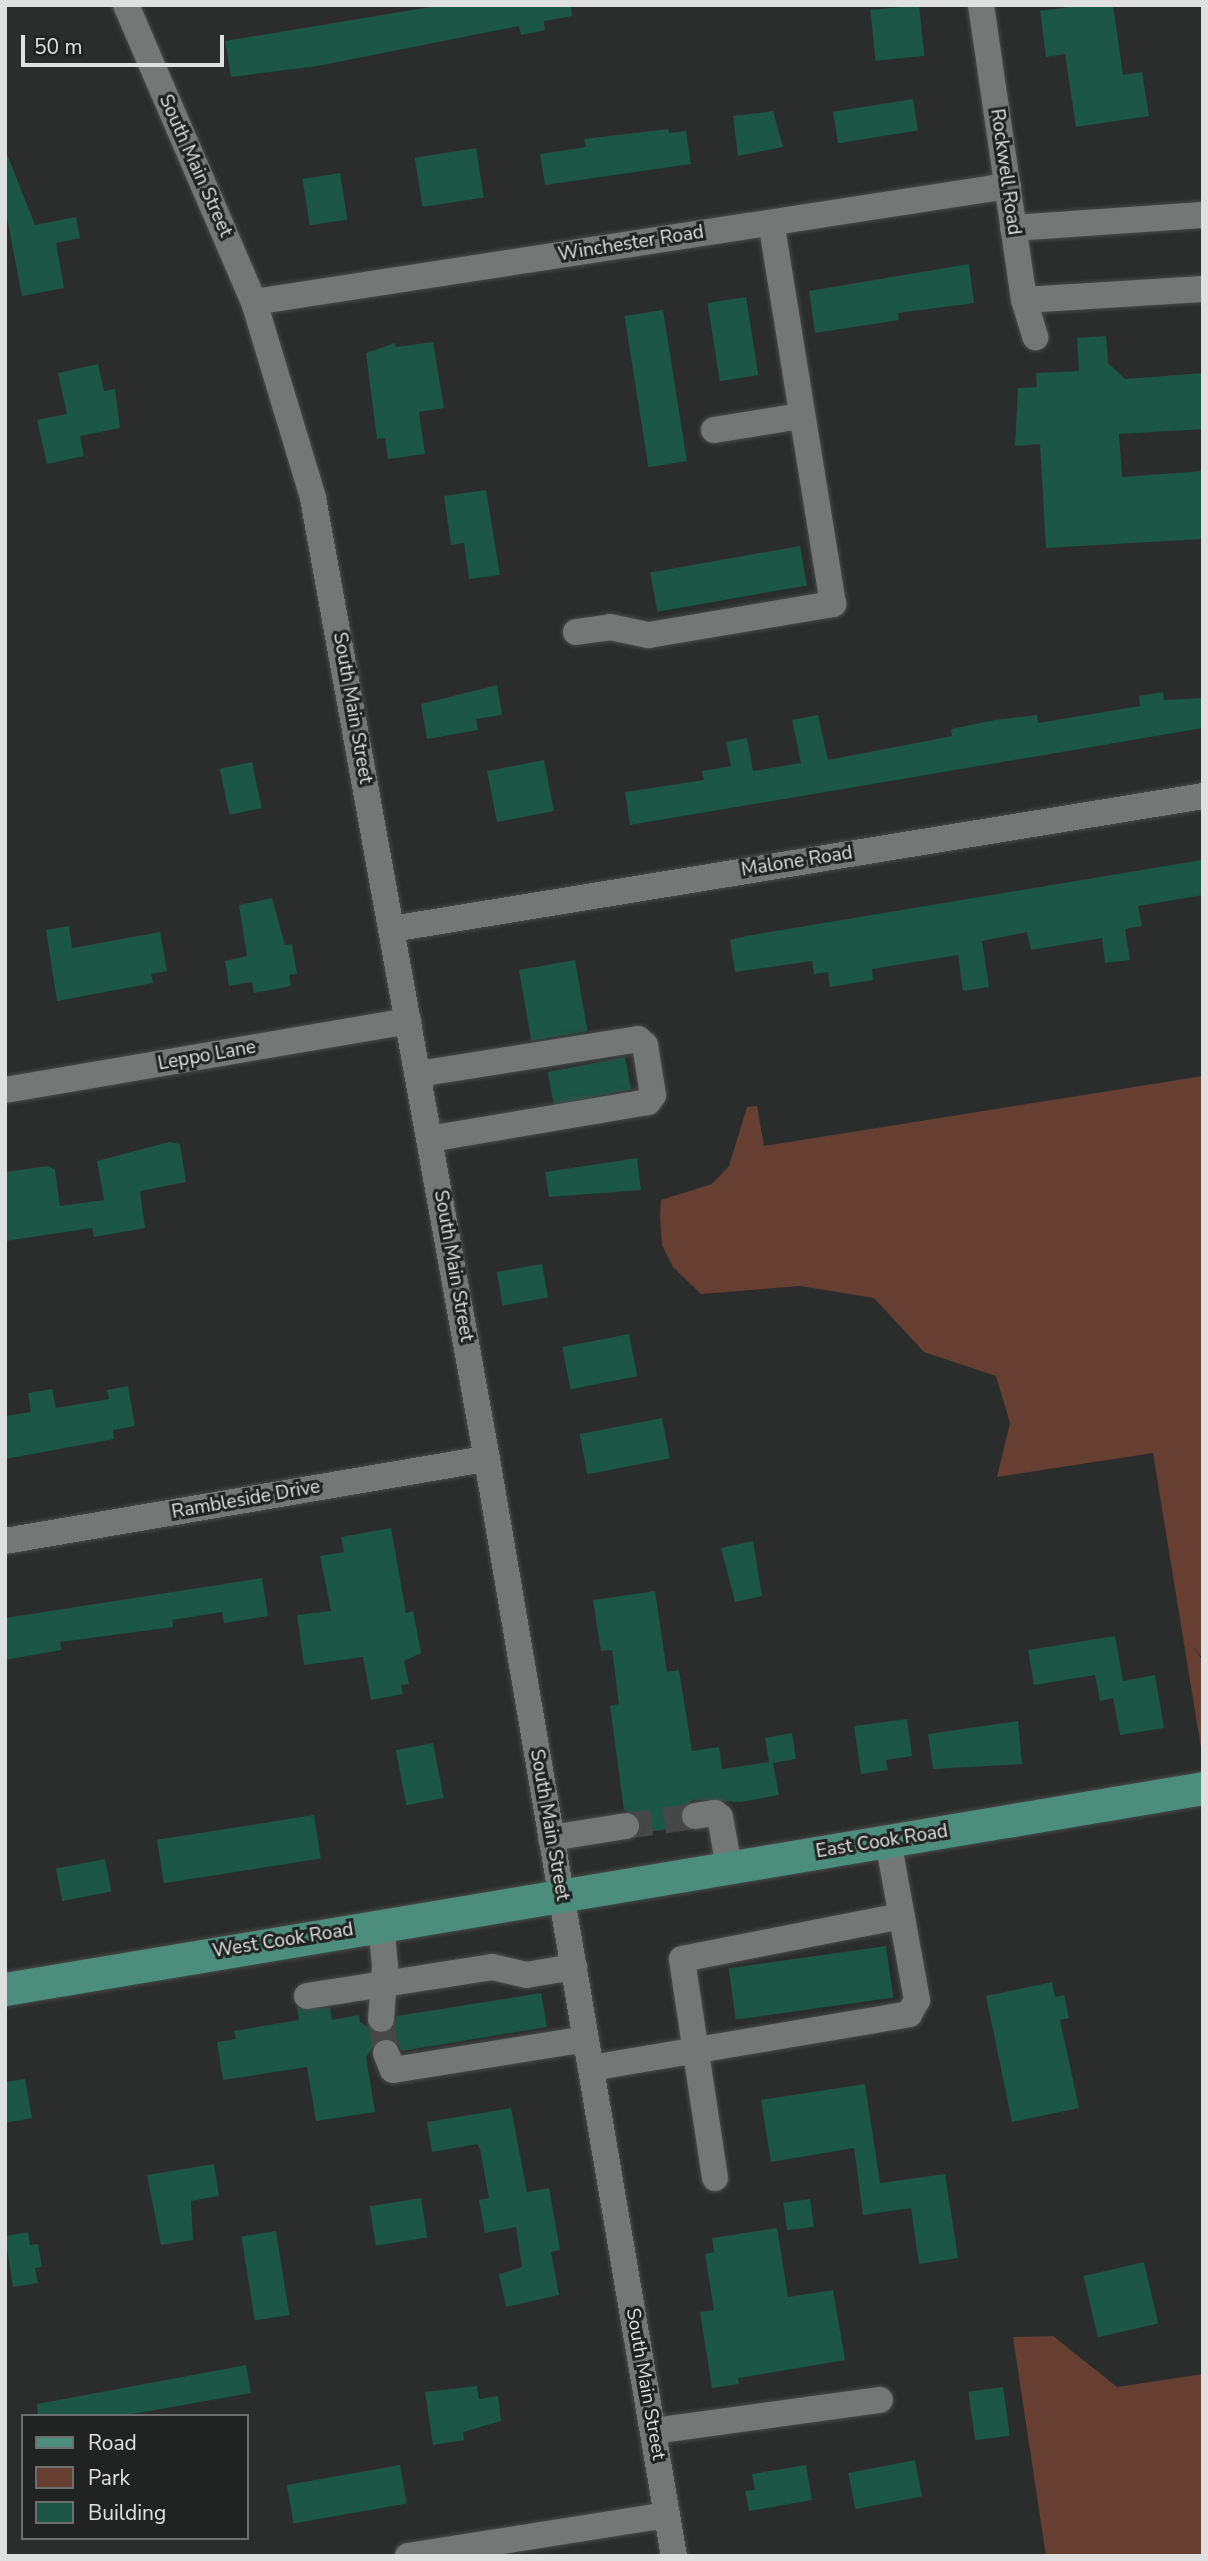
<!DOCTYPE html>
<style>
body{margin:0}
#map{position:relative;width:1208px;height:2561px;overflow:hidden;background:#2a2d2c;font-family:"Nunito Sans",sans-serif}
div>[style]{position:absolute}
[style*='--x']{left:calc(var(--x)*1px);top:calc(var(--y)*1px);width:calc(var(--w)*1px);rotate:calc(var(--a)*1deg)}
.green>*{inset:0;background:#673f32}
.building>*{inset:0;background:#1c5645;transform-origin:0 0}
.minor-tunnel>*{height:26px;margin-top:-13px;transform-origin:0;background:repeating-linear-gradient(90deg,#454847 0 26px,transparent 0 39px)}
.roads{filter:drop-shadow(0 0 2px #474a49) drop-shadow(0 0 2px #474a49)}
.minor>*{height:26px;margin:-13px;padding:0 13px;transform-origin:13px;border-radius:13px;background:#737776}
.major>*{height:33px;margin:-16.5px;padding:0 16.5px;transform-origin:16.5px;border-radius:16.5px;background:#4d8d7b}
span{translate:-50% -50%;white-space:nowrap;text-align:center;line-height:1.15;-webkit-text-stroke:6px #202322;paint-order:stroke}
.street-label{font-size:19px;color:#dfe1e0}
.frame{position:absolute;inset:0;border:7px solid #dfe1e0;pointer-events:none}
.legend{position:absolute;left:21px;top:2414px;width:228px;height:126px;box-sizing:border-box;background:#202322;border:2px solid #6c6f6e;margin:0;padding:9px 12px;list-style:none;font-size:21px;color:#dfe1e0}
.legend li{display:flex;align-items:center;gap:14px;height:35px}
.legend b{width:35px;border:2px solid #6c6f6e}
.scale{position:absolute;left:21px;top:35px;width:203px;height:32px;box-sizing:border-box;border:4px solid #dfe1e0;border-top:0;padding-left:9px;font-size:21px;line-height:24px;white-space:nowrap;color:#dfe1e0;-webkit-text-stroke:5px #202322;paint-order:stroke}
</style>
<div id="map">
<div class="green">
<i style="clip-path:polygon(1203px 1076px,1203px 1659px,1192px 1645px,1203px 1661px,1202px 1754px,1153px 1453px,997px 1477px,1010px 1423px,996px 1376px,924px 1352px,874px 1298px,800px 1286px,701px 1294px,673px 1267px,662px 1245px,660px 1215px,661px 1200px,712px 1184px,729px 1166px,747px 1107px,757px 1106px,764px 1146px)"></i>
<i style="clip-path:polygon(1053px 2336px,1117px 2387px,1203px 2374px,1203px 2556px,1046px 2556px,1013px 2337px)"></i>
</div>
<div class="building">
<i style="clip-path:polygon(442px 5px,571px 5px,572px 16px,544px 21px,545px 30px,521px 35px,519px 26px,317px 66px,231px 77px,225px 41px)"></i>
<i style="left:919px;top:5px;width:51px;height:49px;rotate:84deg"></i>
<i style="clip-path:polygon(1083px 5px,1113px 5px,1123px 75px,1142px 72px,1149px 116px,1076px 127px,1065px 54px,1046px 57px,1040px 11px)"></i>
<i style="left:913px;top:99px;width:32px;height:81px;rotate:81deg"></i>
<i style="clip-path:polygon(773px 111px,783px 147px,738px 156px,733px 116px)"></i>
<i style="clip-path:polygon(668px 129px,669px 133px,686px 131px,691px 164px,545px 185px,540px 154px,586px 147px,584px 139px)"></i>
<i style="left:476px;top:148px;width:50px;height:62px;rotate:81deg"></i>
<i style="clip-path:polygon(5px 149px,35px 225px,76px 217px,80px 238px,56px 243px,64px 288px,22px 296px,5px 207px)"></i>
<i style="left:340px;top:173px;width:47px;height:38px;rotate:81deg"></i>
<i style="clip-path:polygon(969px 264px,974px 303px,898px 313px,899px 320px,815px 333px,809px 291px)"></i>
<i style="left:746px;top:297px;width:79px;height:39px;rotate:81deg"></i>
<i style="left:663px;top:310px;width:153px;height:39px;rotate:81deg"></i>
<i style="clip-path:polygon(1106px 336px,1108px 363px,1125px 379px,1203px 373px,1203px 429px,1119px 434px,1122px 477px,1203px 471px,1203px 539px,1046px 548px,1040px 444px,1015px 446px,1018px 388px,1037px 387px,1036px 373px,1079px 371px,1077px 338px)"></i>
<i style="clip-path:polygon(433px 342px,444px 408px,419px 412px,425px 454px,388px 459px,385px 438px,377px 439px,366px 353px,395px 343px,396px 347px)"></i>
<i style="clip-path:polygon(98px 364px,104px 391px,115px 389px,120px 428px,80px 436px,84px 456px,47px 464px,37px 420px,67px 414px,58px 373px)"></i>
<i style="clip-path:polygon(486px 490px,500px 575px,469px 579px,464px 543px,451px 545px,444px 496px)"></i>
<i style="left:800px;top:546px;width:40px;height:152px;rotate:80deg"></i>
<i style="clip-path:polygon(497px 685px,502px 715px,476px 719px,478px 730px,427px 739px,421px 704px)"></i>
<i style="clip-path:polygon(1163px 692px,1164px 700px,1203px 698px,1203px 728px,630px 825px,625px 792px,704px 780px,702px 771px,731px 766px,726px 742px,747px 738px,753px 771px,801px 763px,792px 720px,818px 715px,828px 760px,952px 736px,951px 729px,995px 720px,1037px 715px,1038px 723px,1140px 706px,1139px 696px)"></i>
<i style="left:544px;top:760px;width:52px;height:58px;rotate:79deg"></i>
<i style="left:252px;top:762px;width:47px;height:33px;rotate:78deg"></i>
<i style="clip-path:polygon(1201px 860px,1203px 895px,1138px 906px,1142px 926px,1125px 929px,1130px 960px,1105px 963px,1102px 938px,1031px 950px,1027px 932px,982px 941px,989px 987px,963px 991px,958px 955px,872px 969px,873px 980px,830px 987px,828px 972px,814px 974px,812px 961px,735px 972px,730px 940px,746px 936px)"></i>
<i style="clip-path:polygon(272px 898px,285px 945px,292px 944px,297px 974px,289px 975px,291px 986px,254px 993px,252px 982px,229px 986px,225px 961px,247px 956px,239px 905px)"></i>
<i style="clip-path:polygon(69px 926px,72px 948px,160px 932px,167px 971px,151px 974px,153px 983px,57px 1001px,46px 930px)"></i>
<i style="left:575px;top:960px;width:72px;height:57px;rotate:80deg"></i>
<i style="left:625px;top:1057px;width:33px;height:79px;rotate:79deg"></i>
<i style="clip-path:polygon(169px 1142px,180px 1144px,186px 1182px,140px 1191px,145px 1228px,94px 1237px,92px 1228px,5px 1241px,5px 1172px,49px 1166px,55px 1170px,60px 1206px,104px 1200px,97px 1161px)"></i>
<i style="clip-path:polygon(637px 1158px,641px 1190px,549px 1197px,545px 1172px)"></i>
<i style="left:542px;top:1264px;width:34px;height:46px;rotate:80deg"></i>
<i style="left:629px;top:1334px;width:43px;height:68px;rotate:79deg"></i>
<i style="clip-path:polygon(128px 1386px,135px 1426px,113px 1430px,114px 1439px,5px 1459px,5px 1416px,31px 1412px,28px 1393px,52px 1389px,56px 1408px,109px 1399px,107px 1390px)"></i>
<i style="left:662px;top:1418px;width:41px;height:84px;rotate:79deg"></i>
<i style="clip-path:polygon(391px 1528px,406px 1613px,413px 1611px,421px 1653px,404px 1661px,409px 1684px,401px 1685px,403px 1694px,371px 1700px,363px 1657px,304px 1665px,297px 1615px,331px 1611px,320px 1556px,344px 1552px,341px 1537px)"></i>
<i style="clip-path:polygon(753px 1541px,762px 1596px,735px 1602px,721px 1548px)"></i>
<i style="clip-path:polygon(262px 1578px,268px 1616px,224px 1623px,222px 1612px,172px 1620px,173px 1627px,60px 1642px,61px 1650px,5px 1660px,5px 1618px)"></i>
<i style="clip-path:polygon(655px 1591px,667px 1672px,679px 1670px,692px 1751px,719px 1747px,722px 1769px,769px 1762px,765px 1738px,792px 1733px,796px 1759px,773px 1763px,779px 1795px,740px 1802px,693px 1800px,680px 1811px,684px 1827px,640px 1833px,639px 1817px,624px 1810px,610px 1706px,619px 1704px,612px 1650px,601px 1651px,593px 1600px)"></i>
<i style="clip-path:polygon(1115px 1636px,1123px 1681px,1155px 1675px,1164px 1728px,1120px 1735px,1113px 1698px,1100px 1701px,1095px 1675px,1034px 1685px,1028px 1650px)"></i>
<i style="clip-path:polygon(907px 1719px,912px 1756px,886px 1760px,888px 1770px,861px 1774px,854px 1726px)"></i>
<i style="clip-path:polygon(1018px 1721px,1022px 1764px,933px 1769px,928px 1734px)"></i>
<i style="left:433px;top:1743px;width:56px;height:38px;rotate:79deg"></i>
<i style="left:314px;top:1815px;width:44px;height:159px;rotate:81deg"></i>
<i style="left:105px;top:1859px;width:33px;height:50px;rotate:79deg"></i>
<i style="left:886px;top:1946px;width:52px;height:159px;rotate:82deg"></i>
<i style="clip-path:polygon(1052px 1982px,1055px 1997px,1064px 1995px,1069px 2018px,1060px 2020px,1079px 2108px,1012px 2122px,986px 1996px)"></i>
<i style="clip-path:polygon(541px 1993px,547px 2027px,402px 2051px,395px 2040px,379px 2039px,366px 2057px,375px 2112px,316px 2121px,307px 2067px,223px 2080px,217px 2042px,236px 2039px,234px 2031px,299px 2020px,297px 2008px,330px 2008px,332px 2020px,359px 2015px,360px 2022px,381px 2035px,394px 2028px,397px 2016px)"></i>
<i style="clip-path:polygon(25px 2079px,32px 2118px,5px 2123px,5px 2082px)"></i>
<i style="clip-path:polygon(865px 2084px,880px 2183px,945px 2174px,958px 2258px,919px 2264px,911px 2208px,863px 2215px,854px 2148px,771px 2162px,761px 2100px)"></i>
<i style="clip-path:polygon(511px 2108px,527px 2192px,549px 2188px,560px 2250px,551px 2252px,559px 2295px,506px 2307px,499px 2274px,522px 2267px,516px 2227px,485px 2233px,479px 2200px,489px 2198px,480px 2149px,477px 2144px,432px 2152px,427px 2122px)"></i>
<i style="clip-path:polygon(214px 2164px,219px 2196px,191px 2201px,193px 2240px,161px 2245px,147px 2175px)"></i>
<i style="left:421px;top:2198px;width:40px;height:52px;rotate:81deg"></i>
<i style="left:810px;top:2199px;width:28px;height:27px;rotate:82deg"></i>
<i style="clip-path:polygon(777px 2228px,788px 2297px,833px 2290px,845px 2360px,738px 2378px,739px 2384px,712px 2388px,700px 2312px,714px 2310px,705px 2254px,714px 2252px,712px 2238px)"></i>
<i style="left:276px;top:2231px;width:85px;height:35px;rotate:81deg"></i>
<i style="clip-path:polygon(28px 2232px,30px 2245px,38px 2244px,42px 2267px,35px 2268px,38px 2283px,13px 2287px,5px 2236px)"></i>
<i style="left:1144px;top:2262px;width:63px;height:62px;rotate:77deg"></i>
<i style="clip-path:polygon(246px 2365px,251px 2393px,121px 2416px,38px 2416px,37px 2404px)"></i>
<i style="clip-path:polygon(477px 2386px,479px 2399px,498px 2396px,501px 2421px,463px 2432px,464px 2440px,433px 2445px,425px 2392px)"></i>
<i style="left:1003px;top:2387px;width:49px;height:35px;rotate:82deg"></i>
<i style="left:915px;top:2460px;width:37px;height:68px;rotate:79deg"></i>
<i style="left:400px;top:2465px;width:39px;height:115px;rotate:80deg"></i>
<i style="clip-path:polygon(806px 2465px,812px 2500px,749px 2511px,745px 2491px,755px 2490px,752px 2474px)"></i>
</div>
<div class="minor-tunnel">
<i style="--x:626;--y:1826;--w:70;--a:-8.2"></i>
<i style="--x:381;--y:2019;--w:34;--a:82"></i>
</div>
<div class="roads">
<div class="minor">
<i style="--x:126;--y:5;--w:323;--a:66.7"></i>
<i style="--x:254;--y:302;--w:205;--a:73.2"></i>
<i style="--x:313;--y:498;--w:977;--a:79.74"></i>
<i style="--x:487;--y:1459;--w:1113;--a:80.33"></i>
<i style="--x:981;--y:5;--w:298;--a:81.7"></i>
<i style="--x:1024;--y:300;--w:39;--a:73"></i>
<i style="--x:1013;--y:228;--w:190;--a:-3.9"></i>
<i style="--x:1024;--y:300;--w:179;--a:-3.5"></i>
<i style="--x:254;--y:302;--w:763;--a:-8.75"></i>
<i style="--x:714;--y:430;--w:87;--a:-9.2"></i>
<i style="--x:576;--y:632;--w:34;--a:-8"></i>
<i style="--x:610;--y:627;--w:40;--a:12"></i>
<i style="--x:649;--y:635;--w:187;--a:-9.6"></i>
<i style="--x:833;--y:604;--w:386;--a:-99.2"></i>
<i style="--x:392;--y:929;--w:822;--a:-9.31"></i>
<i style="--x:418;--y:1074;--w:223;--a:-9"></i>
<i style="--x:638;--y:1039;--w:9;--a:41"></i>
<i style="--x:645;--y:1045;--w:51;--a:80.9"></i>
<i style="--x:653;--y:1095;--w:9;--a:126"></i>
<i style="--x:648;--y:1102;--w:221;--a:170.4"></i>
<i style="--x:5;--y:1090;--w:409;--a:-9.7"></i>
<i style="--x:5;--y:1541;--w:489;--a:-9.7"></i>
<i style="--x:695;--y:1816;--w:20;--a:-9"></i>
<i style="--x:715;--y:1813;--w:6;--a:39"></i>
<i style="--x:720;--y:1817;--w:51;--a:79.8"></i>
<i style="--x:551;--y:1838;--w:76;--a:-9.1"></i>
<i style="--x:381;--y:1925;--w:41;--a:84.4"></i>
<i style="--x:385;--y:1966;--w:53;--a:94.3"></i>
<i style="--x:307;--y:1996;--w:187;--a:-8.9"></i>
<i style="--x:492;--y:1967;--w:35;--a:13"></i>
<i style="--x:526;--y:1975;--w:49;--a:-9.5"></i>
<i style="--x:386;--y:2053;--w:18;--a:68"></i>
<i style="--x:393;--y:2070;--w:195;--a:-9.1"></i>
<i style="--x:591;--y:2068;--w:323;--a:-9.6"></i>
<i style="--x:909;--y:2014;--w:16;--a:-60"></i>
<i style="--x:917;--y:2000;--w:162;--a:-100.3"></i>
<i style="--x:715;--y:2178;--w:221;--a:-98.6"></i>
<i style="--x:682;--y:1959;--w:224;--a:-11.1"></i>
<i style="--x:653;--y:2431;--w:229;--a:-7.8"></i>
<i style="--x:408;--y:2556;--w:262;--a:-9"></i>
</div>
<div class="major">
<i style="--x:5;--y:1989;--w:1215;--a:-9.52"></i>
</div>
</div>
<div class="street-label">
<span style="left:195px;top:166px;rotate:66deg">South Main Street</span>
<span style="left:1005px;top:172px;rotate:82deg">Rockwell Road</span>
<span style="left:631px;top:244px;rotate:-9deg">Winchester Road</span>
<span style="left:352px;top:708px;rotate:80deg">South Main Street</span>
<span style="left:797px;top:862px;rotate:-9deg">Malone Road</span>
<span style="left:207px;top:1056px;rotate:-10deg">Leppo Lane</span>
<span style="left:453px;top:1266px;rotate:80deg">South Main Street</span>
<span style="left:246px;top:1500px;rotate:-10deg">Rambleside Drive</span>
<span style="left:549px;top:1825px;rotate:80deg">South Main Street</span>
<span style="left:882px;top:1842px;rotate:-9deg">East Cook Road</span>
<span style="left:283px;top:1941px;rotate:-9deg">West Cook Road</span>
<span style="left:645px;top:2384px;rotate:80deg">South Main Street</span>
</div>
<div class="frame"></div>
<ul class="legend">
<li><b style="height:9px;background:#4d8d7b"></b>Road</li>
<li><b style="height:19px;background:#673f32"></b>Park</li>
<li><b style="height:19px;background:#1c5645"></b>Building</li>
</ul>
<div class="scale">50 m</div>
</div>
